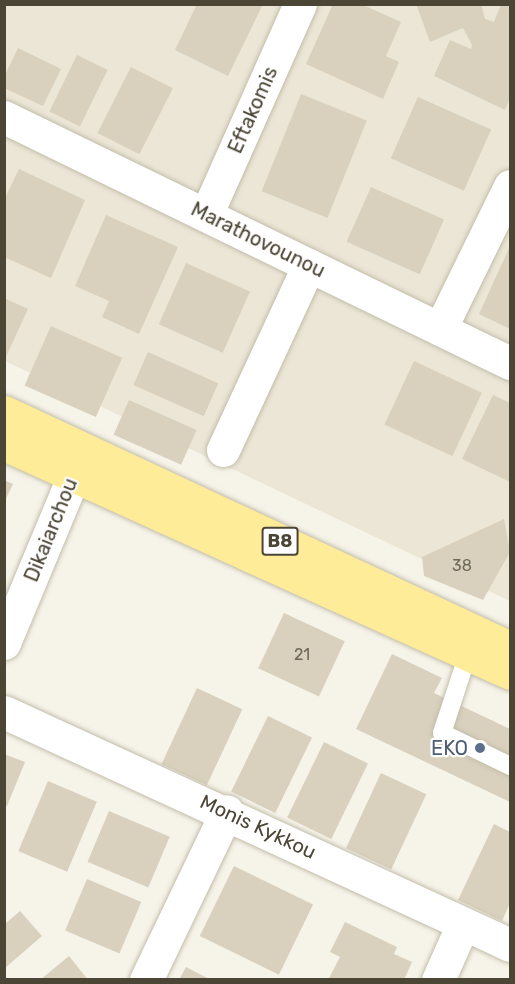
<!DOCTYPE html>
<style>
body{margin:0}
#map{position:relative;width:515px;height:984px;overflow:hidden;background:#f6f3e9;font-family:Rubik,sans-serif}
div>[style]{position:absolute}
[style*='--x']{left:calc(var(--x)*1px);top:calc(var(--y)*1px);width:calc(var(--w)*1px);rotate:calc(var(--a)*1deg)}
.residential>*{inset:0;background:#ebe6d6}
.building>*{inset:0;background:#d9d1bd;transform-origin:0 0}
.roads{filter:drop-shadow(0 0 2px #c3bdaa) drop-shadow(0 0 2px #c3bdaa)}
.lane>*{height:18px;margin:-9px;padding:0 9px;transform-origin:9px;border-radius:9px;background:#fff}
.street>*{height:33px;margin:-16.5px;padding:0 16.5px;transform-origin:16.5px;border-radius:16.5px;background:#fff}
.primary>*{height:33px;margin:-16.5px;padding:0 16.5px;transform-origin:16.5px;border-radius:16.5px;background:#ffec99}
.dots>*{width:16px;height:16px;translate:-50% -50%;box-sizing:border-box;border:3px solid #fff;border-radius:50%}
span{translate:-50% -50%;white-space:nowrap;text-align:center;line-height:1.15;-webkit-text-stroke:4.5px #fff;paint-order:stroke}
.number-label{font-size:16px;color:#6e6858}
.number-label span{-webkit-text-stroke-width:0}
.shield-label span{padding:2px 4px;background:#fff;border:2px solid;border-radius:4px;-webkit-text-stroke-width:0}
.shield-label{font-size:18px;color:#4b4536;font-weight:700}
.street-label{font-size:20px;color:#4b4536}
.service-label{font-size:20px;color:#4e5e75}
.right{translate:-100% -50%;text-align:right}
.frame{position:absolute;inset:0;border:6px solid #4b4536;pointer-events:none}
</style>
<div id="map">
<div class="residential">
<i style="clip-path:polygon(4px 5px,510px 5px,510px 601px,5px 361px)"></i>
</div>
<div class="building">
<i style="clip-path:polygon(197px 4px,263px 4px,228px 76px,175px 50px)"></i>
<i style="clip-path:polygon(333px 4px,361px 4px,401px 22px,386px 56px,399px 62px,383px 99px,306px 64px)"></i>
<i style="clip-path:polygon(416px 4px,481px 4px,485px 19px,494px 22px,501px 4px,510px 4px,510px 98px,505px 110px,434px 76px,450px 40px,471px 49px,472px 45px,463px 28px,430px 42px)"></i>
<i style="clip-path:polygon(18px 48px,61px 69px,43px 106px,4px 88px,4px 77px)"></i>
<i style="left:77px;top:55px;width:34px;height:63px;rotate:26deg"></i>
<i style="left:131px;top:67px;width:47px;height:74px;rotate:27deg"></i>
<i style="left:301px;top:94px;width:71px;height:105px;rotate:22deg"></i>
<i style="left:418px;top:97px;width:80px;height:67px;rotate:24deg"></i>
<i style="clip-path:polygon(19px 169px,85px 200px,51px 278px,4px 257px,4px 200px)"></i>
<i style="left:371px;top:187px;width:80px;height:60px;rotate:24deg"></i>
<i style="clip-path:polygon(106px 215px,178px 247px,139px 334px,102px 317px,109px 301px,75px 286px)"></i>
<i style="clip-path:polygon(510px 246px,510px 329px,479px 314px)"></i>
<i style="left:186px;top:263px;width:70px;height:67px;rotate:24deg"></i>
<i style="clip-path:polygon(4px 298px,28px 309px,4px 361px)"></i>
<i style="left:51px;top:326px;width:78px;height:65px;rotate:24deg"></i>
<i style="left:148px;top:352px;width:77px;height:36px;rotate:24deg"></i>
<i style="left:414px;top:361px;width:75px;height:70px;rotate:25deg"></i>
<i style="clip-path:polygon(493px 395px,510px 403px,510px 482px,462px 459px)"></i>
<i style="left:129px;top:400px;width:74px;height:38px;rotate:24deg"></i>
<i style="clip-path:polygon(4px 480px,13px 484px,4px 503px)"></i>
<i style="clip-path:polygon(504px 519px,510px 552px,483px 600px,424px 576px,422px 557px)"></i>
<i style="left:284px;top:613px;width:67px;height:61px;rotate:25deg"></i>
<i style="clip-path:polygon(392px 654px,442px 678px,434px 693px,510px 729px,510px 802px,356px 729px)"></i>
<i style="left:197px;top:688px;width:50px;height:84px;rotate:25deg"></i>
<i style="left:268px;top:716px;width:49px;height:84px;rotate:26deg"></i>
<i style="left:324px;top:742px;width:49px;height:84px;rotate:26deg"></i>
<i style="clip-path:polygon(4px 754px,25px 762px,7px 806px,4px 805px)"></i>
<i style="left:381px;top:773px;width:50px;height:83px;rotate:25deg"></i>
<i style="left:48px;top:781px;width:53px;height:76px;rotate:23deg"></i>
<i style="left:109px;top:811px;width:66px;height:55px;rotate:23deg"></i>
<i style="clip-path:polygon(494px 824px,510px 832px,510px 903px,502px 921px,458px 900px)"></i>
<i style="left:234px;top:866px;width:88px;height:78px;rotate:26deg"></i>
<i style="left:87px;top:879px;width:59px;height:56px;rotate:23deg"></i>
<i style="clip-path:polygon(20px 911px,42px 936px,5px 968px,5px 924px)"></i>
<i style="clip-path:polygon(345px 922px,397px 947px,394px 954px,412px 962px,404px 980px,328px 980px,340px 957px,330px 952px)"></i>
<i style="clip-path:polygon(69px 956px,88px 980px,40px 980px)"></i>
<i style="clip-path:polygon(186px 967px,211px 980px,179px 980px)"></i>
</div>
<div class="roads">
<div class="lane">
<i style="--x:468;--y:654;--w:83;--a:108.2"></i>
<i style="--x:442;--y:733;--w:76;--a:25.9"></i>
</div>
<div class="street">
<i style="--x:4;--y:117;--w:563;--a:25.93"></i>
<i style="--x:206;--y:215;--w:231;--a:-66"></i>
<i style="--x:440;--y:329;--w:159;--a:-63.9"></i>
<i style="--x:223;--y:450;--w:204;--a:-65.1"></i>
<i style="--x:4;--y:643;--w:208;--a:-67.4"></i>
<i style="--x:4;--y:712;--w:557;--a:24.72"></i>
<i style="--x:146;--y:980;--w:187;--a:-64.4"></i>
<i style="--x:438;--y:980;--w:61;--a:-65.9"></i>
</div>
<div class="primary">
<i style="--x:4;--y:412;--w:558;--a:25"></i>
<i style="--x:4;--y:444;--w:555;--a:24.35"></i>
</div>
</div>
<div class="dots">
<i style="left:480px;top:748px;background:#5c6f8a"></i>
</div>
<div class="number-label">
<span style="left:462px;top:566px">38</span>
<span style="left:302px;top:655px">21</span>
</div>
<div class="shield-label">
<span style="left:280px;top:541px">B8</span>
</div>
<div class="street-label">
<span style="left:253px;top:110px;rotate:-66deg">Eftakomis</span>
<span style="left:258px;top:240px;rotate:26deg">Marathovounou</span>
<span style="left:51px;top:530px;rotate:-68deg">Dikaiarchou</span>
<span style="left:258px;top:827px;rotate:25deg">Monis Kykkou</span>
</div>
<div class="service-label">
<span class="right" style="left:468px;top:748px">EKO</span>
</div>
<div class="frame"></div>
</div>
